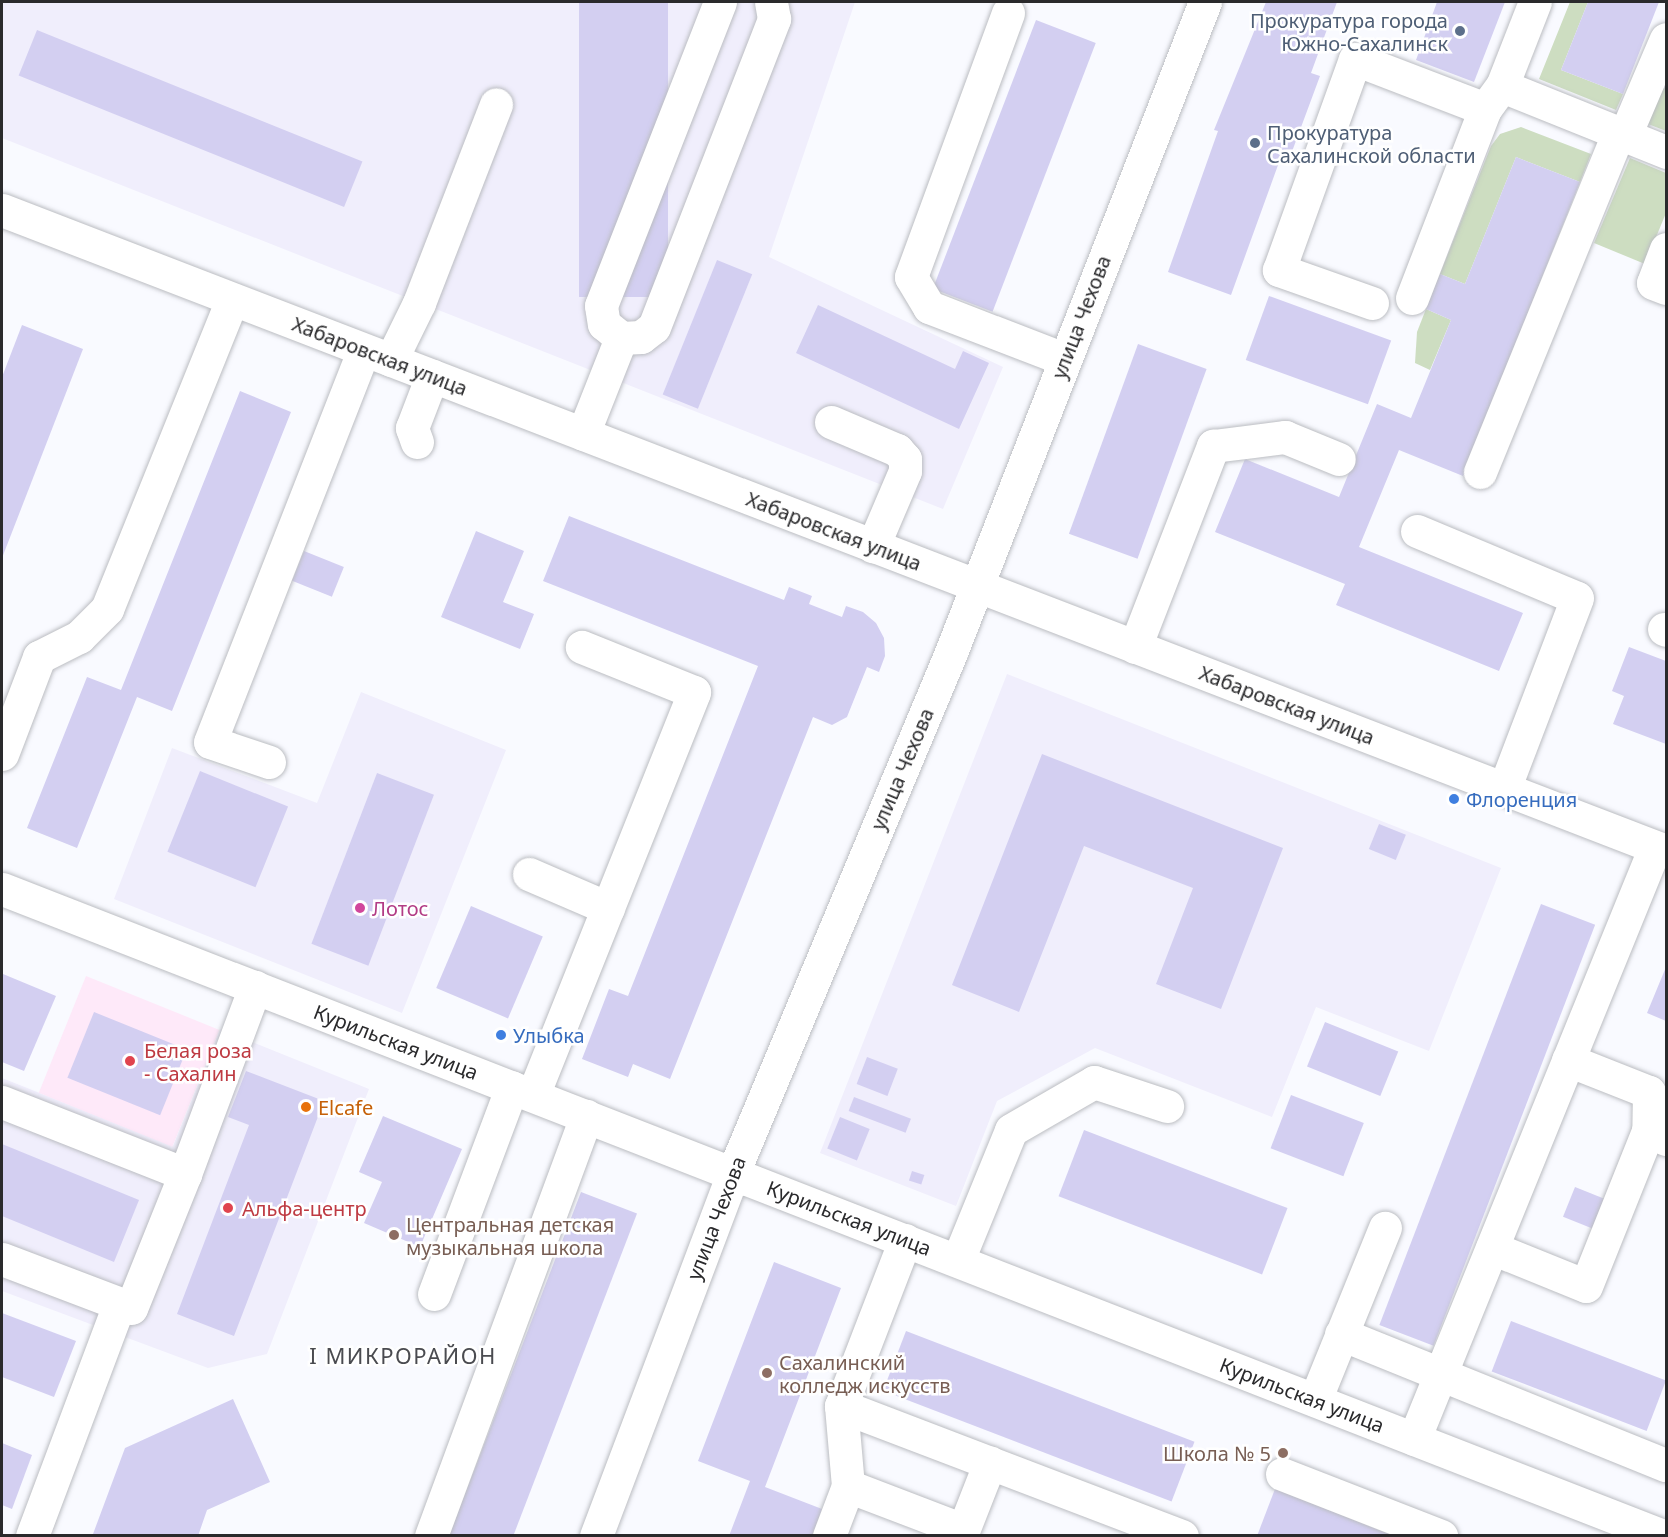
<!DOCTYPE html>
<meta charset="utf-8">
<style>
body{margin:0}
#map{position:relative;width:1668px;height:1537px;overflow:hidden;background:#f9faff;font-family:"Noto Sans",sans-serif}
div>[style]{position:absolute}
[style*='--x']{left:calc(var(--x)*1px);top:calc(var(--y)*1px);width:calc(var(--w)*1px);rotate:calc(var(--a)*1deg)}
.commercial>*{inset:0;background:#f0eefc}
.medical>*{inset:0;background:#fee9f9;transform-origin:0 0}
.green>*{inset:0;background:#cdddc1}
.building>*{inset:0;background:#d3cff1;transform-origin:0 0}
.roads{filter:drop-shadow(0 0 2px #bbbdc2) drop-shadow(0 0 2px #bbbdc2)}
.minor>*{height:33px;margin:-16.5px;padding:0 16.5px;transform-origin:16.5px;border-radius:16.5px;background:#fff}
.dots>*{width:16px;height:16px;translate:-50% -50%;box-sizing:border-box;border:3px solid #fff;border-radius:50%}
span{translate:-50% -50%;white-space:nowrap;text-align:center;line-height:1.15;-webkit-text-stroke:5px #fff;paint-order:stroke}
.service-label{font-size:20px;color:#4e5e75}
.right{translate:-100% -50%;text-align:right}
.left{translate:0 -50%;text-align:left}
.street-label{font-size:20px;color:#2a2a2c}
.shop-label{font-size:20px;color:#366cbe}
.hotel-label{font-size:20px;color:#b23c85}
.health-label{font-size:20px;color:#be3a42}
.food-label{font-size:20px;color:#c56008}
.education-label{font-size:20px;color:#785e54}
.quarter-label{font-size:22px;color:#4a4b50;letter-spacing:1.5px}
.frame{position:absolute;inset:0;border:3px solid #2a2a2c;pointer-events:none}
</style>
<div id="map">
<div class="commercial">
<i style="clip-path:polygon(2px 2px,855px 2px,769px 257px,1003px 367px,943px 509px,2px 138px)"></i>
<i style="clip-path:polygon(1007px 674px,1501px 868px,1429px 1051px,1316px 1007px,1272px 1117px,1095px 1048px,997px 1101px,956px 1206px,820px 1153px)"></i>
<i style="clip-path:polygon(361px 692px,506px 750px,402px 1013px,114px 899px,172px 748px,317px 803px)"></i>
<i style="clip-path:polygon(220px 1029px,369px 1089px,267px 1354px,208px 1368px,2px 1291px,2px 1078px,173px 1146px)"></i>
</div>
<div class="medical">
<i style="left:86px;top:976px;width:144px;height:126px;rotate:22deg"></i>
</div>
<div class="green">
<i style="clip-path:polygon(1570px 2px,1588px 2px,1561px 70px,1623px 94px,1616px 110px,1539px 79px)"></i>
<i style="clip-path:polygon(1666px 87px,1666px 131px,1648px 124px,1662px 90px)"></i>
<i style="clip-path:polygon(1521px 127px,1591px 154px,1580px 182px,1516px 157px,1465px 284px,1440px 274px,1491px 146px,1500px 134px)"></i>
<i style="clip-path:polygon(1630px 158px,1666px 173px,1666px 213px,1645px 264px,1594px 243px)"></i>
<i style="clip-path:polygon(1426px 309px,1451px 320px,1430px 370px,1415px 363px,1417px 332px)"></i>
</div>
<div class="building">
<i style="left:579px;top:2px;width:89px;height:295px"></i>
<i style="clip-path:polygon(1266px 2px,1337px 2px,1311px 73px,1320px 76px,1290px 157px,1282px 154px,1231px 295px,1168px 272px,1218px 131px,1214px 130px)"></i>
<i style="clip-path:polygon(1437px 2px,1505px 2px,1474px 82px,1416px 60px)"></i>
<i style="clip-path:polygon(1588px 2px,1659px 2px,1623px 94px,1561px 70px)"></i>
<i style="left:1036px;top:20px;width:64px;height:288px;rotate:21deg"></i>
<i style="left:37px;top:30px;width:351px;height:49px;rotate:22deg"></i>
<i style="clip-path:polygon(1516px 157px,1580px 182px,1463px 476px,1399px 450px,1359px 547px,1523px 613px,1499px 671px,1336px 605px,1345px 584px,1215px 532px,1245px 459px,1339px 497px,1377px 404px,1411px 418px,1451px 320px,1426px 309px,1433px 291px,1440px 274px,1465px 284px)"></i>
<i style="left:717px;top:260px;width:38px;height:145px;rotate:22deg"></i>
<i style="left:1269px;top:296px;width:130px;height:68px;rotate:20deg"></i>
<i style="clip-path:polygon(818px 305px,955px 369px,963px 351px,989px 363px,959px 429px,796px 353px)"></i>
<i style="clip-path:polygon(22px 325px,83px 349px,2px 558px,2px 377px)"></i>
<i style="left:1138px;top:344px;width:73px;height:202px;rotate:20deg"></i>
<i style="clip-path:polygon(240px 391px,291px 412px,172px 711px,137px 697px,77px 848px,27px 828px,87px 677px,121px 690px)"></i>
<i style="clip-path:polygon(569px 516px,784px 600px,789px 587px,812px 596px,809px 604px,842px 617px,846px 606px,863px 612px,876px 623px,884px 638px,885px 656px,879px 672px,867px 667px,847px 717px,832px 725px,813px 717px,670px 1079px,633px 1064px,628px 1077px,582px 1059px,609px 989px,628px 996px,758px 666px,543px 581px)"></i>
<i style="clip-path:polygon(476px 531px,524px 551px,503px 602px,534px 614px,520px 649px,441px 617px)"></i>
<i style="left:304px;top:551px;width:43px;height:32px;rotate:22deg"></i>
<i style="clip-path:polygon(1629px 647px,1666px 661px,1666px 744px,1613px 724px,1624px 696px,1612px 691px)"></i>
<i style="clip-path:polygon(1042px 754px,1283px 848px,1221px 1009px,1156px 984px,1193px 888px,1084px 846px,1019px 1012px,952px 985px)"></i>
<i style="left:200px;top:771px;width:95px;height:87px;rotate:22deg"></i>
<i style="left:377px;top:773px;width:61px;height:183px;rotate:21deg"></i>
<i style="left:1379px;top:824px;width:29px;height:27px;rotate:22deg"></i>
<i style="left:1541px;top:904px;width:58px;height:451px;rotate:21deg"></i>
<i style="left:471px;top:906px;width:78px;height:89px;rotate:23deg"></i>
<i style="clip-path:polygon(1666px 967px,1666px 1021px,1647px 1013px)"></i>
<i style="clip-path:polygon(3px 974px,56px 996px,24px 1071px,2px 1062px)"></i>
<i style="left:94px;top:1012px;width:100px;height:71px;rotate:22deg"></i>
<i style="left:1325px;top:1022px;width:79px;height:48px;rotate:22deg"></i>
<i style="left:867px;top:1057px;width:33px;height:29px;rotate:21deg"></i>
<i style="clip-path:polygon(246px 1071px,324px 1101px,234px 1336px,177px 1314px,249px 1125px,228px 1117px)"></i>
<i style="left:1291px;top:1095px;width:78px;height:57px;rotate:21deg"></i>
<i style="left:854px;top:1097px;width:61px;height:15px;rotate:21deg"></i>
<i style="clip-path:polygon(383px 1116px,462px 1149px,420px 1247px,364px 1223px,382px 1182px,359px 1172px)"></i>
<i style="left:840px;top:1117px;width:32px;height:34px;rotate:22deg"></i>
<i style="left:1084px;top:1130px;width:218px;height:71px;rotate:21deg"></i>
<i style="clip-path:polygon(2px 1144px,139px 1200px,114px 1262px,2px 1216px)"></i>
<i style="left:912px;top:1171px;width:13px;height:10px;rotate:18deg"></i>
<i style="left:1575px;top:1187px;width:35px;height:32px;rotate:22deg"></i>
<i style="left:581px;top:1192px;width:60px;height:367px;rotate:21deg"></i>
<i style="clip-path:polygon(774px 1262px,841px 1288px,765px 1487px,822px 1509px,812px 1536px,729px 1536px,750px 1481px,698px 1461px)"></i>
<i style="clip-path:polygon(2px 1313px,76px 1341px,54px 1397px,2px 1377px)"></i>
<i style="left:1511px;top:1321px;width:166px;height:54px;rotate:21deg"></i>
<i style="left:906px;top:1331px;width:309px;height:64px;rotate:21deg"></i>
<i style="clip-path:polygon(233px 1399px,270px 1482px,207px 1510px,198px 1536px,93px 1534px,125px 1448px)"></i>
<i style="clip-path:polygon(2px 1443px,32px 1455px,12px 1509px,2px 1505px)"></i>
<i style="clip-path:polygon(1275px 1489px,1394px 1536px,1257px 1536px)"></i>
</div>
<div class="roads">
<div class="minor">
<i style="--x:720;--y:2;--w:326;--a:111.4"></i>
<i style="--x:601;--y:306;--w:18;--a:81"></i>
<i style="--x:604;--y:324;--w:22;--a:39"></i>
<i style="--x:621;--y:338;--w:20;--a:-3"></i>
<i style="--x:641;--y:337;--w:16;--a:-38"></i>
<i style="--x:654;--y:327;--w:331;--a:-68.7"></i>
<i style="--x:774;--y:19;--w:17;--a:-100"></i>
<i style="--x:1008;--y:13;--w:281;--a:110.2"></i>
<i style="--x:911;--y:277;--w:35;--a:59"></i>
<i style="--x:929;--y:307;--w:145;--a:21.1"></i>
<i style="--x:1502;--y:86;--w:177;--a:21.9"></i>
<i style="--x:1625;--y:135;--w:104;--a:-66.9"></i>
<i style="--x:2;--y:210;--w:1783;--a:21.07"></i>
<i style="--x:1666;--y:249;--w:36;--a:111"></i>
<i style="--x:1653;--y:283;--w:14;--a:21"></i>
<i style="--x:1412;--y:298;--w:203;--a:-68.9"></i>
<i style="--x:1485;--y:109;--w:29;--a:-54"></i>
<i style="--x:1502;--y:86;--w:90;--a:-68.6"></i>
<i style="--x:1372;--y:303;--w:99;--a:-160.5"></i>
<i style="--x:1279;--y:270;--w:224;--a:-70.2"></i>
<i style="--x:1355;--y:59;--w:139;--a:21"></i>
<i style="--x:391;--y:360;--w:64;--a:-63.8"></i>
<i style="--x:419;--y:303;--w:213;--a:-68.8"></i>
<i style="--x:831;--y:422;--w:72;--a:23"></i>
<i style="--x:897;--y:450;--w:12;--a:48"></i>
<i style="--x:905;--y:459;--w:12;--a:90"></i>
<i style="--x:905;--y:471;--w:82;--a:113.1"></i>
<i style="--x:583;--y:434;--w:103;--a:-68.4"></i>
<i style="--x:417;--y:442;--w:15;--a:-110"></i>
<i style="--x:412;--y:428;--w:56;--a:-69"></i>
<i style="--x:1480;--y:472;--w:366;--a:-67.8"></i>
<i style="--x:1417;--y:531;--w:173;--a:22.7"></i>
<i style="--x:1577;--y:598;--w:204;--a:110.9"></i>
<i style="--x:1664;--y:629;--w:2;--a:27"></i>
<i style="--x:1135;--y:647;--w:216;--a:-68.8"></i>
<i style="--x:1213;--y:446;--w:73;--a:-7.1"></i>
<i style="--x:1285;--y:437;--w:58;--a:22.2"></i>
<i style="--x:2;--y:754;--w:104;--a:-69.1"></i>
<i style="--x:39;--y:657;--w:45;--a:-26.6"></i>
<i style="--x:79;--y:637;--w:40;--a:-45"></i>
<i style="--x:107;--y:609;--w:334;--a:-68"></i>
<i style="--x:269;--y:762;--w:62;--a:-161.3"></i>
<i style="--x:210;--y:742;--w:421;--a:-68.6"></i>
<i style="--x:529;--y:874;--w:86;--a:23.3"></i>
<i style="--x:2;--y:889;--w:1783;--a:21.28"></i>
<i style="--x:1568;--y:1060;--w:87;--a:21.6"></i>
<i style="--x:1649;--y:1092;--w:39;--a:91"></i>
<i style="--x:533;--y:1095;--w:434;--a:-68.2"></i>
<i style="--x:694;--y:692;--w:121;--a:-158.1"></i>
<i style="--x:2;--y:1102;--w:197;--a:21.5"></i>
<i style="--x:185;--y:1174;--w:144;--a:111.9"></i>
<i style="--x:131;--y:1308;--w:138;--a:-159.2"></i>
<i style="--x:185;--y:1174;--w:200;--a:-69.5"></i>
<i style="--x:905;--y:1240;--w:178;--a:111.1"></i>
<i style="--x:841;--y:1406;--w:80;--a:85"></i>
<i style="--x:848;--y:1486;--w:123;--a:20.9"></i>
<i style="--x:1492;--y:1248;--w:101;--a:22"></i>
<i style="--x:1586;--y:1286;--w:167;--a:-68.2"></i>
<i style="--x:1648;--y:1131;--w:20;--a:24"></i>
<i style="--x:958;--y:1260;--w:140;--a:-67.8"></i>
<i style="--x:1011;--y:1130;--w:96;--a:-30"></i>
<i style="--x:1094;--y:1082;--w:77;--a:18.2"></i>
<i style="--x:434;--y:1294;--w:221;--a:-69.4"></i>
<i style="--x:1341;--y:1334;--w:350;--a:22"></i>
<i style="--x:1315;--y:1400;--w:186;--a:-67.9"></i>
<i style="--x:841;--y:1406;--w:365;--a:20.9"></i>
<i style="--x:1414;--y:1439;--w:639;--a:-67.85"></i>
<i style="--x:1282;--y:1474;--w:171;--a:21.3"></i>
<i style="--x:32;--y:1536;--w:248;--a:-69.4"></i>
<i style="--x:431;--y:1536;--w:448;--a:-69.7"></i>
<i style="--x:596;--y:1536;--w:388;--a:-69.3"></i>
<i style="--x:733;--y:1173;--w:562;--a:-67.27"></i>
<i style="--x:950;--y:655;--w:701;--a:-68.67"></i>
<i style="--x:829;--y:1536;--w:53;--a:-69.2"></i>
<i style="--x:961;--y:1536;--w:79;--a:-68.6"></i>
</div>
</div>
<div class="dots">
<i style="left:1460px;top:31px;background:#5c6f8a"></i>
<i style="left:1255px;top:143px;background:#5c6f8a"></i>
<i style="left:1454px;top:799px;background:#3f7fe0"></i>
<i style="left:360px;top:908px;background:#d1479c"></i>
<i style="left:501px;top:1035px;background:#3f7fe0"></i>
<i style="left:130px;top:1061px;background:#e0444e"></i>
<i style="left:306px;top:1107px;background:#e8710a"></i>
<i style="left:228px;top:1208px;background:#e0444e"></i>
<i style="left:394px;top:1235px;background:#8d6e63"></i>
<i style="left:767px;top:1373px;background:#8d6e63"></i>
<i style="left:1283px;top:1453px;background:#8d6e63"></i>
</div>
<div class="service-label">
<span class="right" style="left:1448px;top:32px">Прокуратура города<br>Южно-Сахалинск</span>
<span class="left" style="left:1267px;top:144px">Прокуратура<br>Сахалинской области</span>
</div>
<div class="street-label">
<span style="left:1081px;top:317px;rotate:-69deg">улица Чехова</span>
<span style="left:380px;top:356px;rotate:21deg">Хабаровская улица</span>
<span style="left:834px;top:531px;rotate:21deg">Хабаровская улица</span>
<span style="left:1287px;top:705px;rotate:21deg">Хабаровская улица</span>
<span style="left:902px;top:769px;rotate:-67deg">улица Чехова</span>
<span style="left:396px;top:1042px;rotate:21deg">Курильская улица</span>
<span style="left:716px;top:1218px;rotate:-69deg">улица Чехова</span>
<span style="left:849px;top:1218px;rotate:21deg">Курильская улица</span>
<span style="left:1302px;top:1395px;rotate:21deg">Курильская улица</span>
</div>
<div class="shop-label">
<span class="left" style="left:1466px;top:799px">Флоренция</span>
<span class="left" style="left:513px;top:1035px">Улыбка</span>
</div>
<div class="hotel-label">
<span class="left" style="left:372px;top:908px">Лотос</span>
</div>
<div class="health-label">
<span class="left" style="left:144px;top:1062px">Белая роза<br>- Сахалин</span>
<span class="left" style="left:242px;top:1208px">Альфа-центр</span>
</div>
<div class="food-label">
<span class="left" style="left:318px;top:1107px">Elcafe</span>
</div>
<div class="education-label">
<span class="left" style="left:406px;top:1236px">Центральная детская<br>музыкальная школа</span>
<span class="left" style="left:779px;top:1374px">Сахалинский<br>колледж искусств</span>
<span class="right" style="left:1271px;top:1453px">Школа № 5</span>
</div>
<div class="quarter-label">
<span style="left:403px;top:1356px">I МИКРОРАЙОН</span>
</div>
<div class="frame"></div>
</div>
